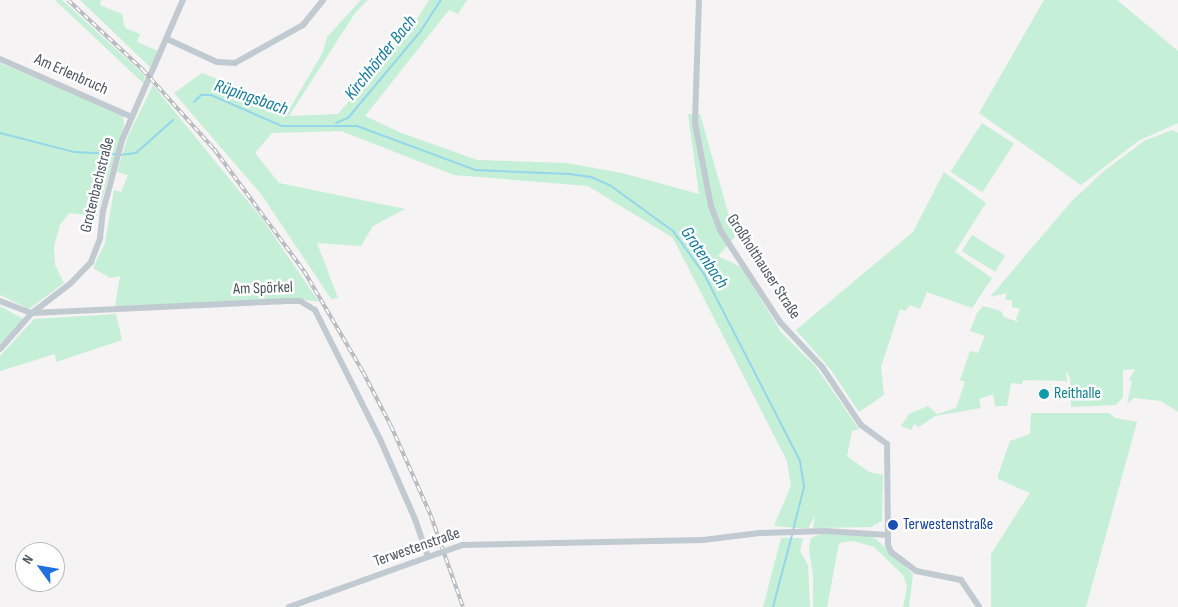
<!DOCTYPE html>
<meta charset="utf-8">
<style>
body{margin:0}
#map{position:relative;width:1178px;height:607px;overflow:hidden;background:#f5f3f3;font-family:"Sofia Sans Condensed",sans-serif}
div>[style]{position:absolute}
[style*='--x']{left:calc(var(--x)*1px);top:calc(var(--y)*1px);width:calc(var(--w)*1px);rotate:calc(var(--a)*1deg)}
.green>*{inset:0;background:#c5efd6;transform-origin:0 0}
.stream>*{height:2px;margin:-1px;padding:0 1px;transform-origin:1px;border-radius:1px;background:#94d6ea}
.minor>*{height:6px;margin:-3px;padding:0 3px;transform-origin:3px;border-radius:3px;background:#c2cad1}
.rail>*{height:4px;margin-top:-2px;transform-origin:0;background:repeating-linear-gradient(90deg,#fff 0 5.5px,#b5b8bd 0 11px);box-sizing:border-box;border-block:1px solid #b5b8bd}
.minor-bridge>*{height:6px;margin:-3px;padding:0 3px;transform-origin:3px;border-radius:3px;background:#c2cad1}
.dots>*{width:14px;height:14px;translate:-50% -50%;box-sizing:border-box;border:2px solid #fff;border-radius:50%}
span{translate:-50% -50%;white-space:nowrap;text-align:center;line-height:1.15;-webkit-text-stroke:5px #fff;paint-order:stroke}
.street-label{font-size:16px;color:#4b5560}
.culture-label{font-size:16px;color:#0d838f}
.left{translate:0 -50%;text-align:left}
.transit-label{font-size:16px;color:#164399}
.water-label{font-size:18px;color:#127b9c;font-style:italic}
.north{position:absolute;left:15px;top:542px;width:50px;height:50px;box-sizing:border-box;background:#fff;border:1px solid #b7bbbf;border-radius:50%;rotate:302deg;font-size:14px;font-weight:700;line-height:20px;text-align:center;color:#4b5560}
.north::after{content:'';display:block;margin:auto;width:18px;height:22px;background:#226fe0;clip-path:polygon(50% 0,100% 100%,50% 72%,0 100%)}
</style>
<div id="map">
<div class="green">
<i style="clip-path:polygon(55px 0,62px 0,142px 73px,145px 77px,143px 83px)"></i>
<i style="clip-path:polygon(80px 0,101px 0,100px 5px,122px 14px,125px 28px,140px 34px,137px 42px,158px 51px,150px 67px)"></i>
<i style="clip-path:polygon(361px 0,368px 0,355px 13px,289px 116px,338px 114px,413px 26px,429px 0,467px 0,458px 14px,449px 10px,365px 116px,399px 132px,477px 160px,566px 163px,622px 173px,699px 194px,688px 114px,700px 114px,735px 237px,718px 256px,741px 267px,781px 332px,816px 367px,859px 429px,852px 431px,847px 456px,869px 472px,883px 475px,882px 521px,871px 527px,813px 528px,815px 515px,808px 529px,774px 526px,791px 486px,787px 461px,673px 238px,588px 186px,454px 175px,341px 131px,272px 133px,255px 153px,279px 183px,405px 209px,373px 226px,361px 246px,317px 243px,338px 298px,331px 299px,261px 194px,174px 93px,202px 73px,228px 83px,270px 112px,286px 115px,323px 52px,327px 37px)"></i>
<i style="clip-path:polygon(1044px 0,1117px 0,1178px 51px,1178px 123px,1138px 141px,1081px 185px,979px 113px)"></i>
<i style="clip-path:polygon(0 63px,123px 115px,124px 125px,97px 216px,69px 213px,60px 225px,54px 246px,55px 265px,64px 283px,29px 309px,0 295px)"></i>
<i style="clip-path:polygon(153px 85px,263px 220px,319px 302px,299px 299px,115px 307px,120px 276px,110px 278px,93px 268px,105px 243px,114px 190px,121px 192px,128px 175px,117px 172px,128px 136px)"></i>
<i style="left:982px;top:123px;width:38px;height:58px;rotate:33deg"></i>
<i style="clip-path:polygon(1172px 130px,1178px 133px,1178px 412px,1161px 401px,1134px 398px,1127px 404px,1132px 381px,1129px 380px,1135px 369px,1123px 370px,1123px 397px,1116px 405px,1071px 407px,1070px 378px,1066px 371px,1067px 383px,1065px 381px,1023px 380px,1022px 384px,1011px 383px,1007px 406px,995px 406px,993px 394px,979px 399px,981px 408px,935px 416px,919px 427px,914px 424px,911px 430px,901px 426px,909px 414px,928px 406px,937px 414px,956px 408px,965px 382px,960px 380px,970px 351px,978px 353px,985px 336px,970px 331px,977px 313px,983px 306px,1001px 311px,1004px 317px,1019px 322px,1016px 319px,1020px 309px,1012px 307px,1012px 301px,1005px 299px,1007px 293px,990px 297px,1071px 202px,1104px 171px,1144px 141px)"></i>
<i style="clip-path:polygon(944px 172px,986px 203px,955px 252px,992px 278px,972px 308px,927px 292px,920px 309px,910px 305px,905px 311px,900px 309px,881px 367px,884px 395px,859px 412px,831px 370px,796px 330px,913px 232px)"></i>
<i style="left:972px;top:235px;width:39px;height:19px;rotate:32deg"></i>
<i style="clip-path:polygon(0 306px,23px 319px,0 344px)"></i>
<i style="clip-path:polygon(116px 314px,122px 340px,56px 362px,55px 354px,0 371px,0 356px,34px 319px)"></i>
<i style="clip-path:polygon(1031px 413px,1109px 413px,1115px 418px,1137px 422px,1086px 607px,991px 607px,991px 554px,1030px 493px,998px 479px,998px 475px,1010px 441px,1030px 434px)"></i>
<i style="clip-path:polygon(820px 534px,866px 535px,876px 539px,913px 574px,909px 607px,903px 607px,907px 587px,903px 575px,874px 547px,854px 541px,839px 543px,827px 607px,813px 607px,813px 576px,809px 548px,811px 538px)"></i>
<i style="clip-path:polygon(781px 538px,803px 538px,800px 551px,808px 565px,810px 607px,763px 607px)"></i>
</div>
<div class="stream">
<i style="--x:194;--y:102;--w:10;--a:-45"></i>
<i style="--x:201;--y:95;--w:10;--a:0"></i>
<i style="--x:211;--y:95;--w:77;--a:23.6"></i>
<i style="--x:282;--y:126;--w:75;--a:0"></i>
<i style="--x:357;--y:126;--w:126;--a:20.4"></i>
<i style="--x:475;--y:170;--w:95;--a:2.4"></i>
<i style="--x:570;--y:174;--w:21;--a:8"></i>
<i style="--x:591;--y:177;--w:22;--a:24"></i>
<i style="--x:611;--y:186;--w:77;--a:36"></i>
<i style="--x:673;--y:231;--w:53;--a:54.2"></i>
<i style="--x:704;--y:274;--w:210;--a:62.8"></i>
<i style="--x:800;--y:461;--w:26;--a:81"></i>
<i style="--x:804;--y:487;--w:44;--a:104.3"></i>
<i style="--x:336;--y:123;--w:13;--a:-23"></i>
<i style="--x:348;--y:118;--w:112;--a:-50.1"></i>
<i style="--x:420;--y:32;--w:38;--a:-57"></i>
<i style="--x:0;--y:133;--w:76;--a:14.4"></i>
<i style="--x:74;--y:152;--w:42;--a:2.7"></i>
<i style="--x:120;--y:155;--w:16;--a:-7"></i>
<i style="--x:136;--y:153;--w:50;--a:-41.7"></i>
<i style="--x:773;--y:607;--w:74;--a:-75.2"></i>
</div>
<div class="minor">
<i style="--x:699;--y:0;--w:123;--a:91.9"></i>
<i style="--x:695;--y:123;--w:85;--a:79.1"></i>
<i style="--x:711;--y:206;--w:26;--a:69"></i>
<i style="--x:720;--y:230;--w:110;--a:56.9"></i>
<i style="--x:780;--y:322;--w:62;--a:47"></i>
<i style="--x:822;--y:367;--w:70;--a:56.1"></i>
<i style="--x:861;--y:425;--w:32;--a:36"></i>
<i style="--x:887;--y:444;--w:101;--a:89.4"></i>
<i style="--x:888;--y:545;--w:8;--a:67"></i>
<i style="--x:891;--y:552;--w:31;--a:37"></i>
<i style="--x:916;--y:571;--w:46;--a:11.3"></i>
<i style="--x:961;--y:580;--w:32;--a:56"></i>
<i style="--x:167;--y:39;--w:55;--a:24.7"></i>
<i style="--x:217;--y:62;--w:18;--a:3"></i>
<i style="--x:235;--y:63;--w:78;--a:-29.2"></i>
<i style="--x:303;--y:25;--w:32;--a:-51"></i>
<i style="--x:0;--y:59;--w:144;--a:23.7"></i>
<i style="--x:0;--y:301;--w:34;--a:21"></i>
<i style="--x:32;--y:313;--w:252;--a:-2.7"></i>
<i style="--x:284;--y:301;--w:16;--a:0"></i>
<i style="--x:300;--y:301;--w:17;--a:31"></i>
<i style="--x:315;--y:310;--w:144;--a:63.3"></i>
<i style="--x:380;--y:439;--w:87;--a:66.4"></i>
<i style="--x:415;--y:519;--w:40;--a:71.1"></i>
<i style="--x:428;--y:557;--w:148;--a:160.2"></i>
<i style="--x:0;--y:349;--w:48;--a:-48.4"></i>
<i style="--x:32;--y:313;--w:49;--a:-37.6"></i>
<i style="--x:71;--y:283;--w:29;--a:-46"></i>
<i style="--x:91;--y:262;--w:26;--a:-69"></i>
<i style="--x:100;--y:238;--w:27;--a:-84"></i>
<i style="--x:103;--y:211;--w:73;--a:-75"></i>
<i style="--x:122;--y:140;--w:153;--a:-66.5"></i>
<i style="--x:463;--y:545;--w:240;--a:-1.2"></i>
<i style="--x:703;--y:540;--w:57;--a:-7"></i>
<i style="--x:760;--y:533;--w:65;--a:-1.8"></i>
<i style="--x:825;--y:531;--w:63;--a:3.6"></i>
</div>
<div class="rail">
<i style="--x:68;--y:0;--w:103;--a:43"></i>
<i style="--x:143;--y:70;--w:106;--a:48.1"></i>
<i style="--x:214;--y:149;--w:152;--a:53.6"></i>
<i style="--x:304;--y:271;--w:117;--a:59.7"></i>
<i style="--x:363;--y:372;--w:61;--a:62.6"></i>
<i style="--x:391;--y:426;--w:98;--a:66"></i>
<i style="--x:431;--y:516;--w:96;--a:70.6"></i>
</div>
<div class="minor-bridge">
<i style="--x:428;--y:557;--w:37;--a:-19"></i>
</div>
<div class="dots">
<i style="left:1044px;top:394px;background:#0f9aa8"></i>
<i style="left:893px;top:525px;background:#1a4fb4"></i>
</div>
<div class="street-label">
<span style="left:71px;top:75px;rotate:24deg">Am Erlenbruch</span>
<span style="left:98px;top:185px;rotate:-76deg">Grotenbachstraße</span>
<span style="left:763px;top:267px;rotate:57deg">Großholthauser Straße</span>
<span style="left:263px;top:289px;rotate:-2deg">Am Spörkel</span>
<span style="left:417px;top:548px;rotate:-19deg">Terwestenstraße</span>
</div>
<div class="culture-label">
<span class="left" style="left:1054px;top:394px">Reithalle</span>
</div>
<div class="transit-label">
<span class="left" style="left:903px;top:525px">Terwestenstraße</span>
</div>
<div class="water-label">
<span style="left:381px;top:58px;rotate:-51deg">Kirchhörder Bach</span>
<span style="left:251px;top:98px;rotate:19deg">Rüpingsbach</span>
<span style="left:704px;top:258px;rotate:56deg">Grotenbach</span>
</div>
<div class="north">N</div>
</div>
